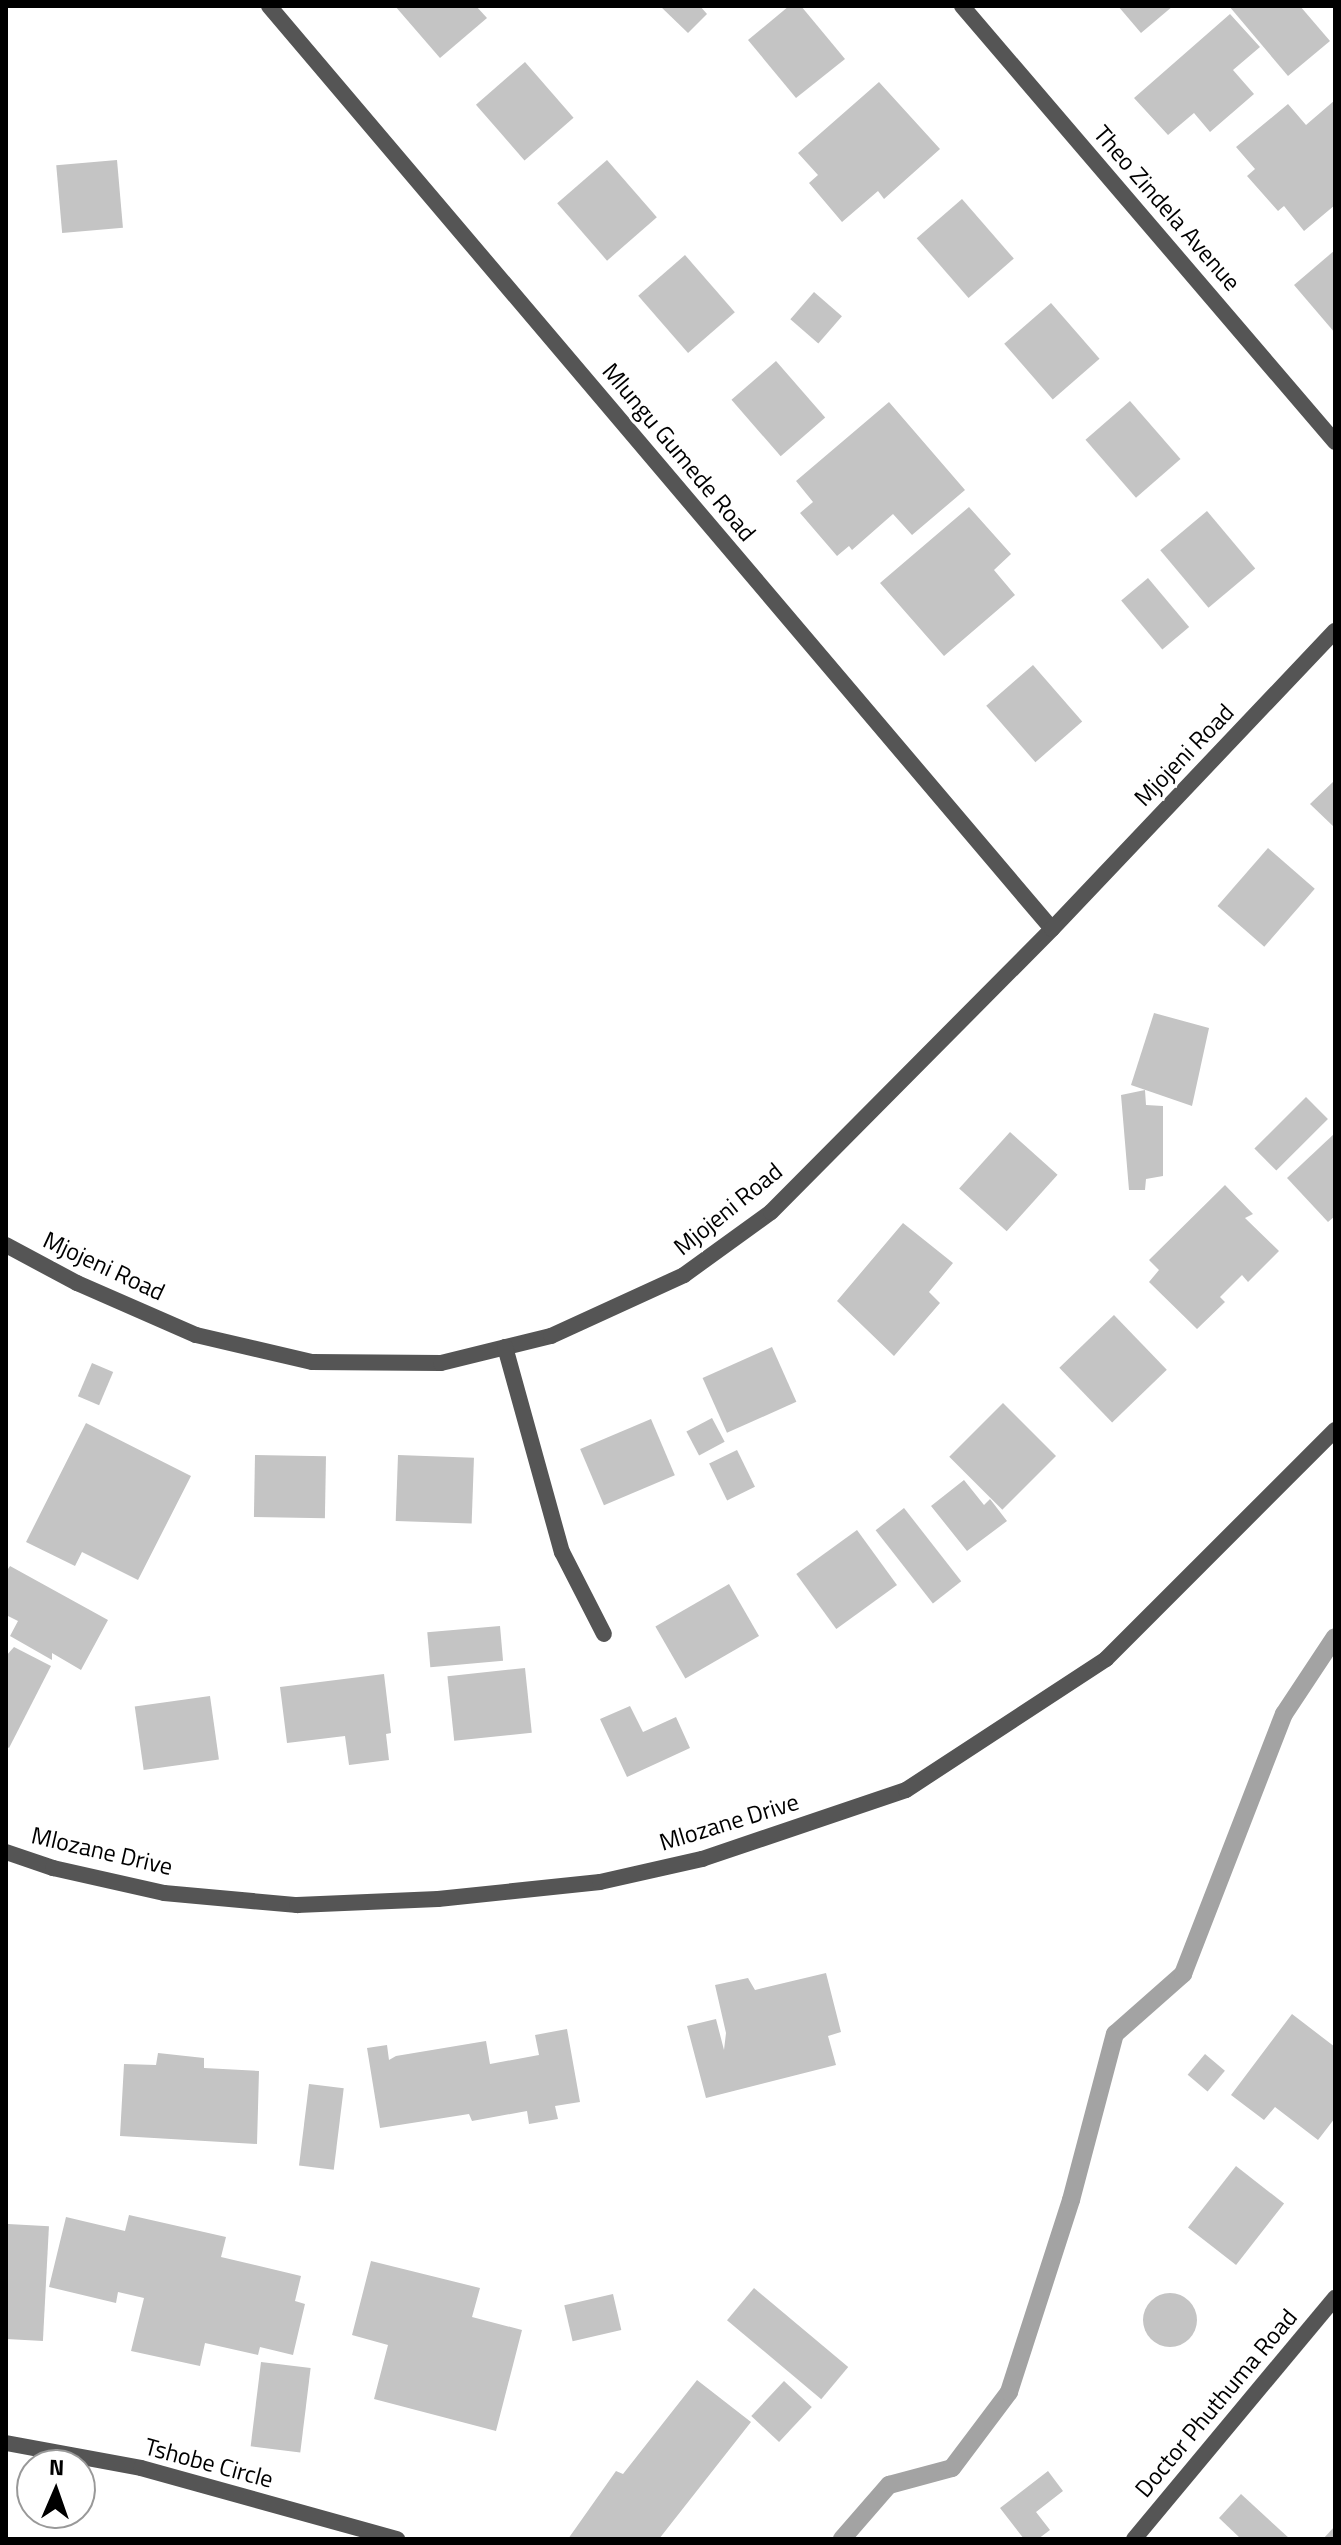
<!DOCTYPE html>
<style>
body{margin:0}
#map{position:relative;width:1341px;height:2545px;overflow:hidden;background:#fff;font-family:"Titillium Web",sans-serif}
div>[style]{position:absolute}
[style*='--x']{left:calc(var(--x)*1px);top:calc(var(--y)*1px);width:calc(var(--w)*1px);rotate:calc(var(--a)*1deg)}
.stream>*{height:18px;margin:-9px;padding:0 9px;transform-origin:9px;border-radius:9px;background:#a3a3a3}
.building>*{inset:0;background:#c4c4c4;transform-origin:0 0}
.round{border-radius:50%}
.street>*{height:16px;margin:-8px;padding:0 8px;transform-origin:8px;border-radius:8px;background:#555}
span{translate:-50% -50%;white-space:nowrap;text-align:center;line-height:1.15;-webkit-text-stroke:6px #fff;paint-order:stroke}
.street-label{font-size:24px;color:#000}
.frame{position:absolute;inset:0;border:8px solid #000;pointer-events:none}
.north{position:absolute;left:16px;top:2449px;width:80px;height:80px;box-sizing:border-box;background:#fff;border:2px solid #999;border-radius:50%;rotate:2deg;font-size:22px;font-weight:700;line-height:32px;text-align:center;color:#000}
.north::after{content:'';display:block;margin:auto;width:28px;height:36px;background:#000;clip-path:polygon(50% 0,100% 100%,50% 72%,0 100%)}
</style>
<div id="map">
<div class="stream">
<i style="--x:842;--y:2539;--w:72;--a:-49"></i>
<i style="--x:889;--y:2485;--w:65;--a:-15.1"></i>
<i style="--x:952;--y:2468;--w:95;--a:-53.1"></i>
<i style="--x:1009;--y:2392;--w:202;--a:-72.1"></i>
<i style="--x:1071;--y:2200;--w:172;--a:-75.2"></i>
<i style="--x:1115;--y:2034;--w:91;--a:-41.4"></i>
<i style="--x:1183;--y:1974;--w:279;--a:-68.8"></i>
<i style="--x:1284;--y:1714;--w:92;--a:-56.5"></i>
</div>
<div class="building">
<i style="clip-path:polygon(395px 6px,476px 6px,487px 18px,440px 58px)"></i>
<i style="clip-path:polygon(660px 6px,700px 6px,707px 14px,688px 33px)"></i>
<i style="clip-path:polygon(789px 6px,801px 6px,845px 59px,796px 98px,748px 40px)"></i>
<i style="clip-path:polygon(1118px 6px,1173px 6px,1141px 33px)"></i>
<i style="clip-path:polygon(1229px 6px,1300px 6px,1330px 41px,1288px 76px)"></i>
<i style="clip-path:polygon(1230px 14px,1260px 47px,1233px 70px,1254px 94px,1210px 132px,1194px 113px,1168px 135px,1134px 98px)"></i>
<i style="left:525px;top:62px;width:74px;height:65px;rotate:49deg"></i>
<i style="clip-path:polygon(879px 82px,940px 149px,884px 199px,878px 191px,842px 222px,809px 183px,818px 175px,798px 153px)"></i>
<i style="clip-path:polygon(1335px 100px,1335px 205px,1304px 231px,1284px 206px,1278px 211px,1247px 176px,1255px 169px,1236px 147px,1288px 104px,1306px 125px)"></i>
<i style="left:117px;top:160px;width:68px;height:61px;rotate:85deg"></i>
<i style="left:607px;top:160px;width:76px;height:66px;rotate:49deg"></i>
<i style="left:962px;top:199px;width:79px;height:60px;rotate:49deg"></i>
<i style="clip-path:polygon(1335px 250px,1335px 333px,1294px 285px)"></i>
<i style="left:685px;top:255px;width:76px;height:62px;rotate:49deg"></i>
<i style="left:814px;top:292px;width:37px;height:36px;rotate:41deg"></i>
<i style="left:1051px;top:303px;width:74px;height:62px;rotate:49deg"></i>
<i style="left:776px;top:361px;width:75px;height:59px;rotate:49deg"></i>
<i style="left:1130px;top:401px;width:77px;height:59px;rotate:49deg"></i>
<i style="clip-path:polygon(889px 402px,965px 490px,912px 535px,893px 514px,852px 550px,849px 546px,837px 556px,800px 513px,813px 502px,796px 481px)"></i>
<i style="clip-path:polygon(969px 507px,1011px 554px,994px 570px,1015px 595px,944px 656px,880px 583px)"></i>
<i style="left:1207px;top:511px;width:75px;height:61px;rotate:50deg"></i>
<i style="left:1148px;top:578px;width:64px;height:35px;rotate:50deg"></i>
<i style="left:1033px;top:665px;width:75px;height:62px;rotate:49deg"></i>
<i style="clip-path:polygon(1335px 780px,1335px 828px,1310px 804px)"></i>
<i style="left:1268px;top:848px;width:62px;height:77px;rotate:41deg"></i>
<i style="clip-path:polygon(1154px 1013px,1209px 1028px,1192px 1106px,1131px 1085px)"></i>
<i style="clip-path:polygon(1145px 1090px,1146px 1105px,1163px 1106px,1163px 1176px,1146px 1179px,1145px 1190px,1129px 1190px,1121px 1095px)"></i>
<i style="left:1306px;top:1097px;width:31px;height:73px;rotate:45deg"></i>
<i style="left:1010px;top:1132px;width:64px;height:76px;rotate:42deg"></i>
<i style="clip-path:polygon(1335px 1133px,1335px 1216px,1328px 1222px,1287px 1178px)"></i>
<i style="clip-path:polygon(1225px 1185px,1253px 1214px,1245px 1218px,1279px 1251px,1248px 1282px,1242px 1275px,1220px 1297px,1225px 1302px,1197px 1329px,1149px 1282px,1159px 1270px,1149px 1260px)"></i>
<i style="clip-path:polygon(903px 1223px,953px 1263px,929px 1292px,940px 1303px,894px 1356px,837px 1301px)"></i>
<i style="left:1114px;top:1315px;width:76px;height:76px;rotate:46deg"></i>
<i style="left:772px;top:1347px;width:60px;height:76px;rotate:66deg"></i>
<i style="left:92px;top:1363px;width:23px;height:36px;rotate:23deg"></i>
<i style="left:1003px;top:1403px;width:75px;height:76px;rotate:45deg"></i>
<i style="left:712px;top:1418px;width:27px;height:29px;rotate:62deg"></i>
<i style="left:651px;top:1419px;width:61px;height:77px;rotate:67deg"></i>
<i style="clip-path:polygon(86px 1423px,191px 1476px,138px 1580px,82px 1552px,75px 1566px,26px 1542px)"></i>
<i style="left:737px;top:1450px;width:41px;height:31px;rotate:64deg"></i>
<i style="left:255px;top:1455px;width:71px;height:62px;rotate:1deg"></i>
<i style="left:398px;top:1455px;width:76px;height:66px;rotate:2deg"></i>
<i style="clip-path:polygon(964px 1480px,984px 1505px,990px 1499px,1007px 1521px,967px 1551px,931px 1506px)"></i>
<i style="left:904px;top:1508px;width:93px;height:36px;rotate:52deg"></i>
<i style="left:857px;top:1530px;width:68px;height:75px;rotate:54deg"></i>
<i style="clip-path:polygon(10px 1566px,108px 1620px,81px 1670px,52px 1653px,52px 1660px,10px 1636px,18px 1621px,6px 1615px,6px 1572px)"></i>
<i style="left:729px;top:1584px;width:60px;height:85px;rotate:60deg"></i>
<i style="left:500px;top:1626px;width:35px;height:73px;rotate:85deg"></i>
<i style="clip-path:polygon(14px 1647px,51px 1666px,9px 1748px,6px 1746px,6px 1656px)"></i>
<i style="left:525px;top:1668px;width:65px;height:78px;rotate:84deg"></i>
<i style="clip-path:polygon(384px 1674px,391px 1733px,386px 1734px,389px 1760px,349px 1765px,345px 1736px,287px 1743px,280px 1687px)"></i>
<i style="left:210px;top:1696px;width:64px;height:76px;rotate:82deg"></i>
<i style="clip-path:polygon(630px 1706px,643px 1732px,676px 1717px,690px 1748px,627px 1777px,600px 1719px)"></i>
<i style="clip-path:polygon(826px 1973px,841px 2032px,828px 2036px,836px 2065px,706px 2098px,687px 2026px,716px 2019px,724px 2050px,726px 2033px,715px 1985px,748px 1978px,755px 1990px)"></i>
<i style="clip-path:polygon(1292px 2014px,1335px 2047px,1335px 2118px,1318px 2140px,1275px 2107px,1264px 2120px,1231px 2095px)"></i>
<i style="clip-path:polygon(567px 2029px,580px 2102px,555px 2106px,558px 2119px,529px 2124px,527px 2111px,472px 2121px,469px 2114px,380px 2128px,367px 2048px,387px 2045px,389px 2060px,396px 2056px,486px 2041px,490px 2064px,539px 2055px,535px 2035px)"></i>
<i style="clip-path:polygon(158px 2053px,204px 2058px,204px 2068px,259px 2071px,257px 2144px,120px 2136px,124px 2064px,156px 2065px)"></i>
<i style="left:1205px;top:2054px;width:26px;height:27px;rotate:40deg"></i>
<i style="left:309px;top:2084px;width:35px;height:82px;rotate:7deg"></i>
<i style="left:1236px;top:2166px;width:61px;height:78px;rotate:38deg"></i>
<i style="clip-path:polygon(129px 2215px,226px 2237px,221px 2257px,301px 2276px,295px 2301px,305px 2304px,293px 2355px,260px 2347px,258px 2355px,205px 2343px,200px 2366px,131px 2351px,144px 2298px,118px 2292px,116px 2303px,49px 2287px,66px 2217px,125px 2231px)"></i>
<i style="left:8px;top:2224px;width:41px;height:115px;rotate:3deg"></i>
<i style="clip-path:polygon(371px 2261px,480px 2288px,472px 2317px,522px 2330px,496px 2431px,374px 2399px,388px 2345px,352px 2335px)"></i>
<i style="left:754px;top:2288px;width:123px;height:42px;rotate:40deg"></i>
<i class="round" style="left:1143px;top:2293px;width:54px;height:54px"></i>
<i style="left:613px;top:2294px;width:37px;height:50px;rotate:77deg"></i>
<i style="left:261px;top:2362px;width:50px;height:85px;rotate:7deg"></i>
<i style="clip-path:polygon(697px 2380px,751px 2422px,659px 2539px,568px 2539px,616px 2471px,623px 2474px)"></i>
<i style="left:784px;top:2381px;width:38px;height:48px;rotate:43deg"></i>
<i style="clip-path:polygon(1048px 2471px,1063px 2491px,1036px 2512px,1050px 2530px,1038px 2539px,1024px 2539px,1000px 2508px)"></i>
<i style="clip-path:polygon(1241px 2494px,1290px 2539px,1241px 2539px,1219px 2518px)"></i>
<i style="clip-path:polygon(1335px 2526px,1335px 2539px,1323px 2539px)"></i>
</div>
<div class="street">
<i style="--x:269;--y:6;--w:1210;--a:49.69"></i>
<i style="--x:962;--y:6;--w:574;--a:49.45"></i>
<i style="--x:6;--y:1245;--w:81;--a:28.2"></i>
<i style="--x:77;--y:1283;--w:130;--a:23.6"></i>
<i style="--x:196;--y:1335;--w:119;--a:13.1"></i>
<i style="--x:312;--y:1362;--w:129;--a:0.4"></i>
<i style="--x:441;--y:1363;--w:113;--a:-13.8"></i>
<i style="--x:551;--y:1336;--w:146;--a:-24.6"></i>
<i style="--x:684;--y:1275;--w:107;--a:-35.9"></i>
<i style="--x:771;--y:1212;--w:399;--a:-45.2"></i>
<i style="--x:1052;--y:929;--w:411;--a:-46.5"></i>
<i style="--x:505;--y:1347;--w:213;--a:74.5"></i>
<i style="--x:562;--y:1552;--w:92;--a:62.9"></i>
<i style="--x:6;--y:1852;--w:50;--a:18.8"></i>
<i style="--x:53;--y:1868;--w:114;--a:12.7"></i>
<i style="--x:164;--y:1893;--w:134;--a:5.2"></i>
<i style="--x:297;--y:1905;--w:141;--a:-2.4"></i>
<i style="--x:438;--y:1899;--w:163;--a:-6"></i>
<i style="--x:600;--y:1882;--w:105;--a:-12.7"></i>
<i style="--x:702;--y:1859;--w:215;--a:-18.7"></i>
<i style="--x:906;--y:1790;--w:239;--a:-33.2"></i>
<i style="--x:1106;--y:1659;--w:324;--a:-45"></i>
<i style="--x:6;--y:2443;--w:137;--a:10.5"></i>
<i style="--x:141;--y:2468;--w:266;--a:15.5"></i>
<i style="--x:1134;--y:2539;--w:314;--a:-50.2"></i>
</div>
<div class="street-label">
<span style="left:1167px;top:208px;rotate:49deg">Theo Zindela Avenue</span>
<span style="left:679px;top:452px;rotate:50deg">Mlungu Gumede Road</span>
<span style="left:1184px;top:755px;rotate:-46deg">Mjojeni Road</span>
<span style="left:728px;top:1209px;rotate:-39deg">Mjojeni Road</span>
<span style="left:104px;top:1266px;rotate:25deg">Mjojeni Road</span>
<span style="left:729px;top:1822px;rotate:-17deg">Mlozane Drive</span>
<span style="left:102px;top:1851px;rotate:13deg">Mlozane Drive</span>
<span style="left:1216px;top:2403px;rotate:-50deg">Doctor Phuthuma Road</span>
<span style="left:209px;top:2463px;rotate:15deg">Tshobe Circle</span>
</div>
<div class="frame"></div>
<div class="north">N</div>
</div>
